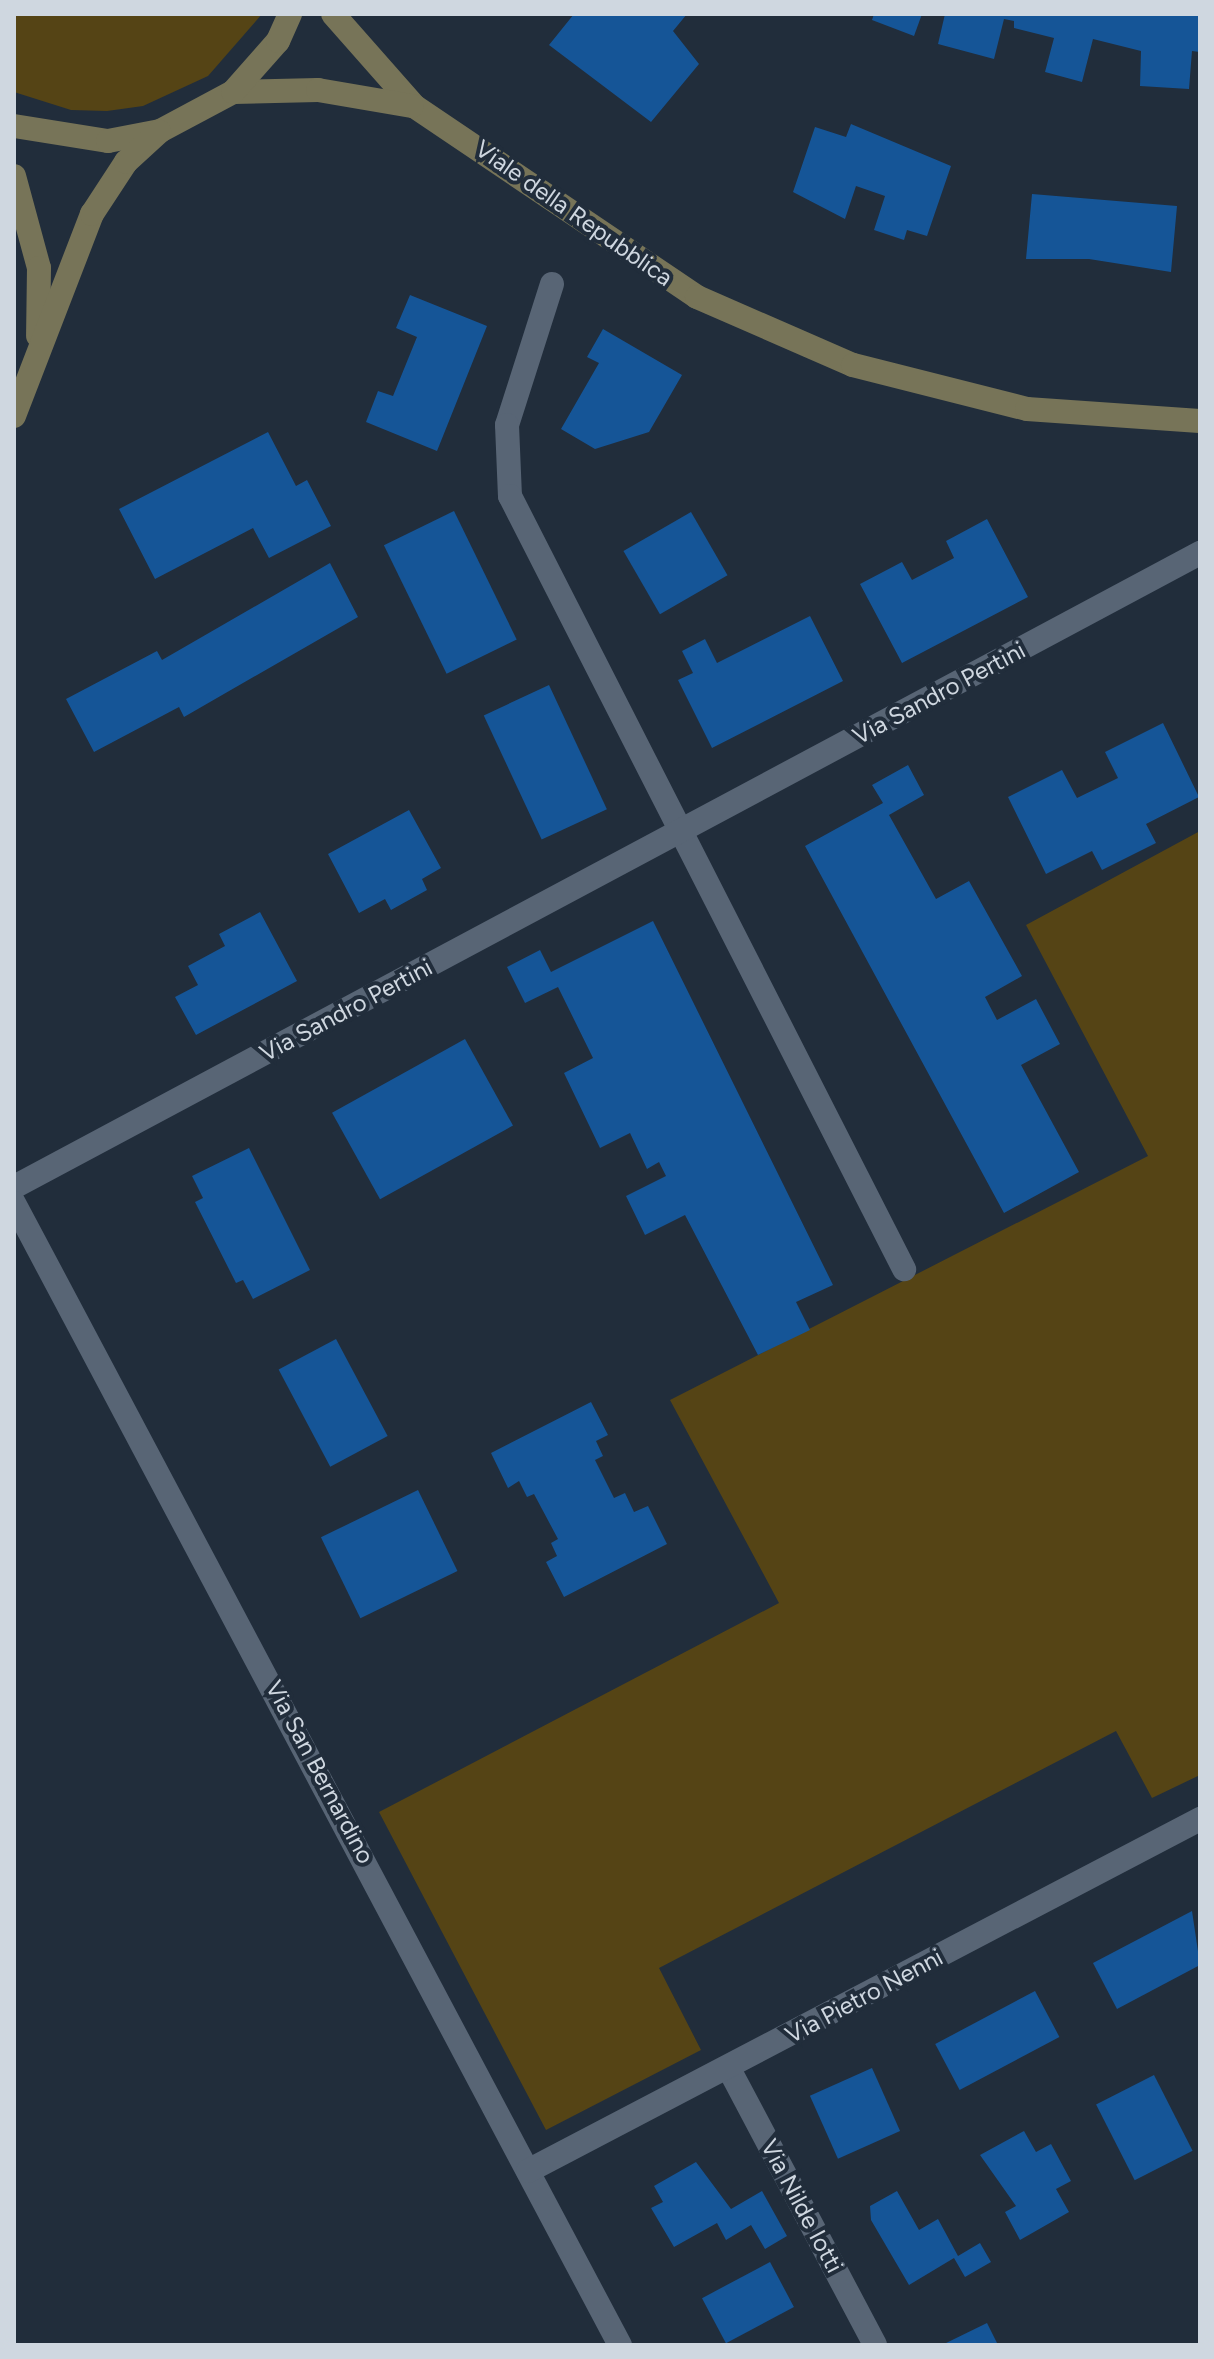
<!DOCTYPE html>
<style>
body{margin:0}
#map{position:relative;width:1214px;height:2359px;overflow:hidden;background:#212d3b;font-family:Figtree,sans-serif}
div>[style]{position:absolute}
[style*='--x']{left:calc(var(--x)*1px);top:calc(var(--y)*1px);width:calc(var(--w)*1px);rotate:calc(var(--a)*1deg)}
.green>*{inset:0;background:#554415}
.building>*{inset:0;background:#155597;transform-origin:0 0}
.street>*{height:24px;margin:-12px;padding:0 12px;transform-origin:12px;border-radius:12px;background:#586575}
.secondary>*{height:24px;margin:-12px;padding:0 12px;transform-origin:12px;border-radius:12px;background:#777458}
span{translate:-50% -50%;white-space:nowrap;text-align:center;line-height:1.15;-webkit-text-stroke:8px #212d3b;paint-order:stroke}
.street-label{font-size:24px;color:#cfd7e0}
.frame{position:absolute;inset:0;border:16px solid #cfd7e0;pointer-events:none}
</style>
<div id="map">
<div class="green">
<i style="clip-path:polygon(14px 14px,262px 14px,208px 76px,143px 106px,107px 111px,71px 110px,14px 92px)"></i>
<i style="clip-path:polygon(1200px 831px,1200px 1775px,1152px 1798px,1116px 1731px,659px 1968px,701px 2050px,546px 2130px,379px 1812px,779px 1603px,670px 1400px,1148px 1156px,1026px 925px)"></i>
</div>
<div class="building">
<i style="clip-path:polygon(574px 14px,687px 14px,673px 31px,699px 64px,651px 122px,549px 45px)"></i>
<i style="clip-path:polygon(874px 14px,922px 14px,914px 36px,872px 20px)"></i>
<i style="clip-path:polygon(945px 14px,1200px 14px,1200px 52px,1192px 51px,1189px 89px,1140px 86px,1141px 51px,1093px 39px,1082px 82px,1045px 72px,1054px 38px,1014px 28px,1014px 21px,1004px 19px,994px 59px,938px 44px)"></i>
<i style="clip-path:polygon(851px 124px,951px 166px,927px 236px,907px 230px,904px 240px,874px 230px,885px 196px,856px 186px,845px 219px,793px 192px,815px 127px,846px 137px)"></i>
<i style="clip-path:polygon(1032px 194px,1177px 206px,1171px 272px,1089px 259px,1026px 259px)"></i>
<i style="clip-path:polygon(410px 295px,487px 326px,437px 451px,366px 422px,378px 391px,393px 396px,417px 337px,396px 328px)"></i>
<i style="clip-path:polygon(603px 329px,682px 375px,649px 432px,595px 449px,561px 429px,599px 363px,587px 357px)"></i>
<i style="clip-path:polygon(268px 432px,296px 486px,307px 480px,331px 526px,269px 558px,253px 528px,155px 579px,119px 509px)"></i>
<i style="left:454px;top:511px;width:143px;height:78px;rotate:64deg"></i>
<i style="left:691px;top:512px;width:73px;height:78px;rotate:60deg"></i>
<i style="clip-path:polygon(987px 519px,1028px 597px,902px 663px,860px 584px,902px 562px,912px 580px,954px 558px,946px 541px)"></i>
<i style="clip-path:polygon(330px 563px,358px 617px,184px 717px,179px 707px,94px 752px,66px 699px,157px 651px,162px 660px)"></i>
<i style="clip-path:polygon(810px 616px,843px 681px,712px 748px,678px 680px,693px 673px,682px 651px,705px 639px,717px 663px)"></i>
<i style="left:549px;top:685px;width:137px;height:72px;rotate:65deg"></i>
<i style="clip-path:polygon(1163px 723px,1199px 797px,1146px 824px,1156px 843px,1102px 870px,1092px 851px,1046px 874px,1008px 797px,1062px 770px,1077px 798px,1118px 778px,1105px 752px)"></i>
<i style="clip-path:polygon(908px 765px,924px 795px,889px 815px,936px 899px,969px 881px,1022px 976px,985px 997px,997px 1020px,1036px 999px,1060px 1044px,1021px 1065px,1079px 1172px,1004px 1213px,805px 846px,883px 803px,872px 785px)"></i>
<i style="clip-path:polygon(409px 810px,441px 868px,422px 879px,427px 890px,391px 910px,385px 899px,359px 913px,328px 854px)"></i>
<i style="clip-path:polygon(260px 912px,297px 981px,196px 1035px,175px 997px,198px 985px,188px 966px,225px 946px,219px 934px)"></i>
<i style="clip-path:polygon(653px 921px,833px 1285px,796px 1302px,810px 1330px,758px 1355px,685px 1215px,645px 1235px,626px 1196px,666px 1176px,659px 1162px,647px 1169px,630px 1133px,600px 1148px,564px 1073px,593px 1058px,558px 987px,525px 1003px,507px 967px,540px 950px,551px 972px)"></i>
<i style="left:465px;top:1039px;width:99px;height:152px;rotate:61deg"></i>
<i style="clip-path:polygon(249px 1148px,310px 1270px,253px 1299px,243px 1280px,236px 1283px,195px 1202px,203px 1198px,192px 1176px)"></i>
<i style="left:336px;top:1339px;width:110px;height:65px;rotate:62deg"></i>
<i style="clip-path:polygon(591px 1402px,608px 1435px,596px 1441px,603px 1456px,595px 1460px,614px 1498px,625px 1493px,634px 1512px,648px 1506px,667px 1544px,564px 1597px,546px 1562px,557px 1556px,551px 1543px,558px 1539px,534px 1494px,527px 1497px,519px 1481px,508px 1488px,491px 1453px)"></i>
<i style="left:418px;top:1490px;width:90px;height:108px;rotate:64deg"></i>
<i style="clip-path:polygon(1192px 1911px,1200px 1965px,1117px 2009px,1093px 1963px)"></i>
<i style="left:1035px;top:1991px;width:52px;height:113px;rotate:62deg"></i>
<i style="left:872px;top:2068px;width:69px;height:68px;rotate:66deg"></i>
<i style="left:1154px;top:2075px;width:85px;height:65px;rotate:63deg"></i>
<i style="clip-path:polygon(1024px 2131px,1036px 2152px,1051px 2144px,1071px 2181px,1056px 2189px,1069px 2212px,1020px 2240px,1005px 2212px,1016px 2206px,980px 2155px)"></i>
<i style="clip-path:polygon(696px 2162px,731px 2209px,762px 2191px,787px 2236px,765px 2249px,751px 2225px,726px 2240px,717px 2223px,674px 2247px,651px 2208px,663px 2202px,654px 2186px)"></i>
<i style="clip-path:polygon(897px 2191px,919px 2230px,938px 2219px,958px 2256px,980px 2243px,991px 2262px,965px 2277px,954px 2258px,909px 2285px,871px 2220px,870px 2206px)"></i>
<i style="left:770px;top:2262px;width:51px;height:77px;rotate:62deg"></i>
<i style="clip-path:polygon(987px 2323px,998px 2345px,942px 2345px)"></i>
</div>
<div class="street">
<i style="--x:552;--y:284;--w:148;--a:107.7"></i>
<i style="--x:507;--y:425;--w:71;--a:87.6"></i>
<i style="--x:510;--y:496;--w:868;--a:62.99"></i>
<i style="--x:14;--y:1187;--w:1345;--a:-28.13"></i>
<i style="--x:14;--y:1203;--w:1293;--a:62.05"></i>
<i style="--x:728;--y:2067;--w:314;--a:62.1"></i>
<i style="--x:528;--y:2171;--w:759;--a:-27.65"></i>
</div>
<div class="secondary">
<i style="--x:333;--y:14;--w:123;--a:48.6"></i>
<i style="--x:414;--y:106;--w:341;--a:34"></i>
<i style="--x:697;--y:297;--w:170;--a:23.6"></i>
<i style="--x:853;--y:365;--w:179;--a:14.2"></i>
<i style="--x:1027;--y:409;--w:173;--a:4"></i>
<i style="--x:233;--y:92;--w:85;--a:-1.3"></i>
<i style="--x:318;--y:90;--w:95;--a:9.7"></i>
<i style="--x:14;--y:126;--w:95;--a:9.1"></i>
<i style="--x:108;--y:141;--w:53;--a:-10.9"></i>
<i style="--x:160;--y:131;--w:83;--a:-28.1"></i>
<i style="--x:233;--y:92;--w:68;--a:-48.6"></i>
<i style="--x:278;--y:41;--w:30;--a:-66"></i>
<i style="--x:14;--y:176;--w:95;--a:74.8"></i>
<i style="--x:39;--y:268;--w:68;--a:90.8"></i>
<i style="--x:14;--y:416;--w:217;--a:-68.9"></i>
<i style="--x:92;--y:214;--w:62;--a:-56.8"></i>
<i style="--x:126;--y:162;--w:45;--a:-42.3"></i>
</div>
<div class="street-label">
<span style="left:574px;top:213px;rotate:35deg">Viale della Repubblica</span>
<span style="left:939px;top:693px;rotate:-28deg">Via Sandro Pertini</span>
<span style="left:346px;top:1010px;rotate:-28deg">Via Sandro Pertini</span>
<span style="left:320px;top:1772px;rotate:62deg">Via San Bernardino</span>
<span style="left:864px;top:1996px;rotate:-28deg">Via Pietro Nenni</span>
<span style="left:802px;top:2206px;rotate:62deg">Via Nilde Iotti</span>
</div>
<div class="frame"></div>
</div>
